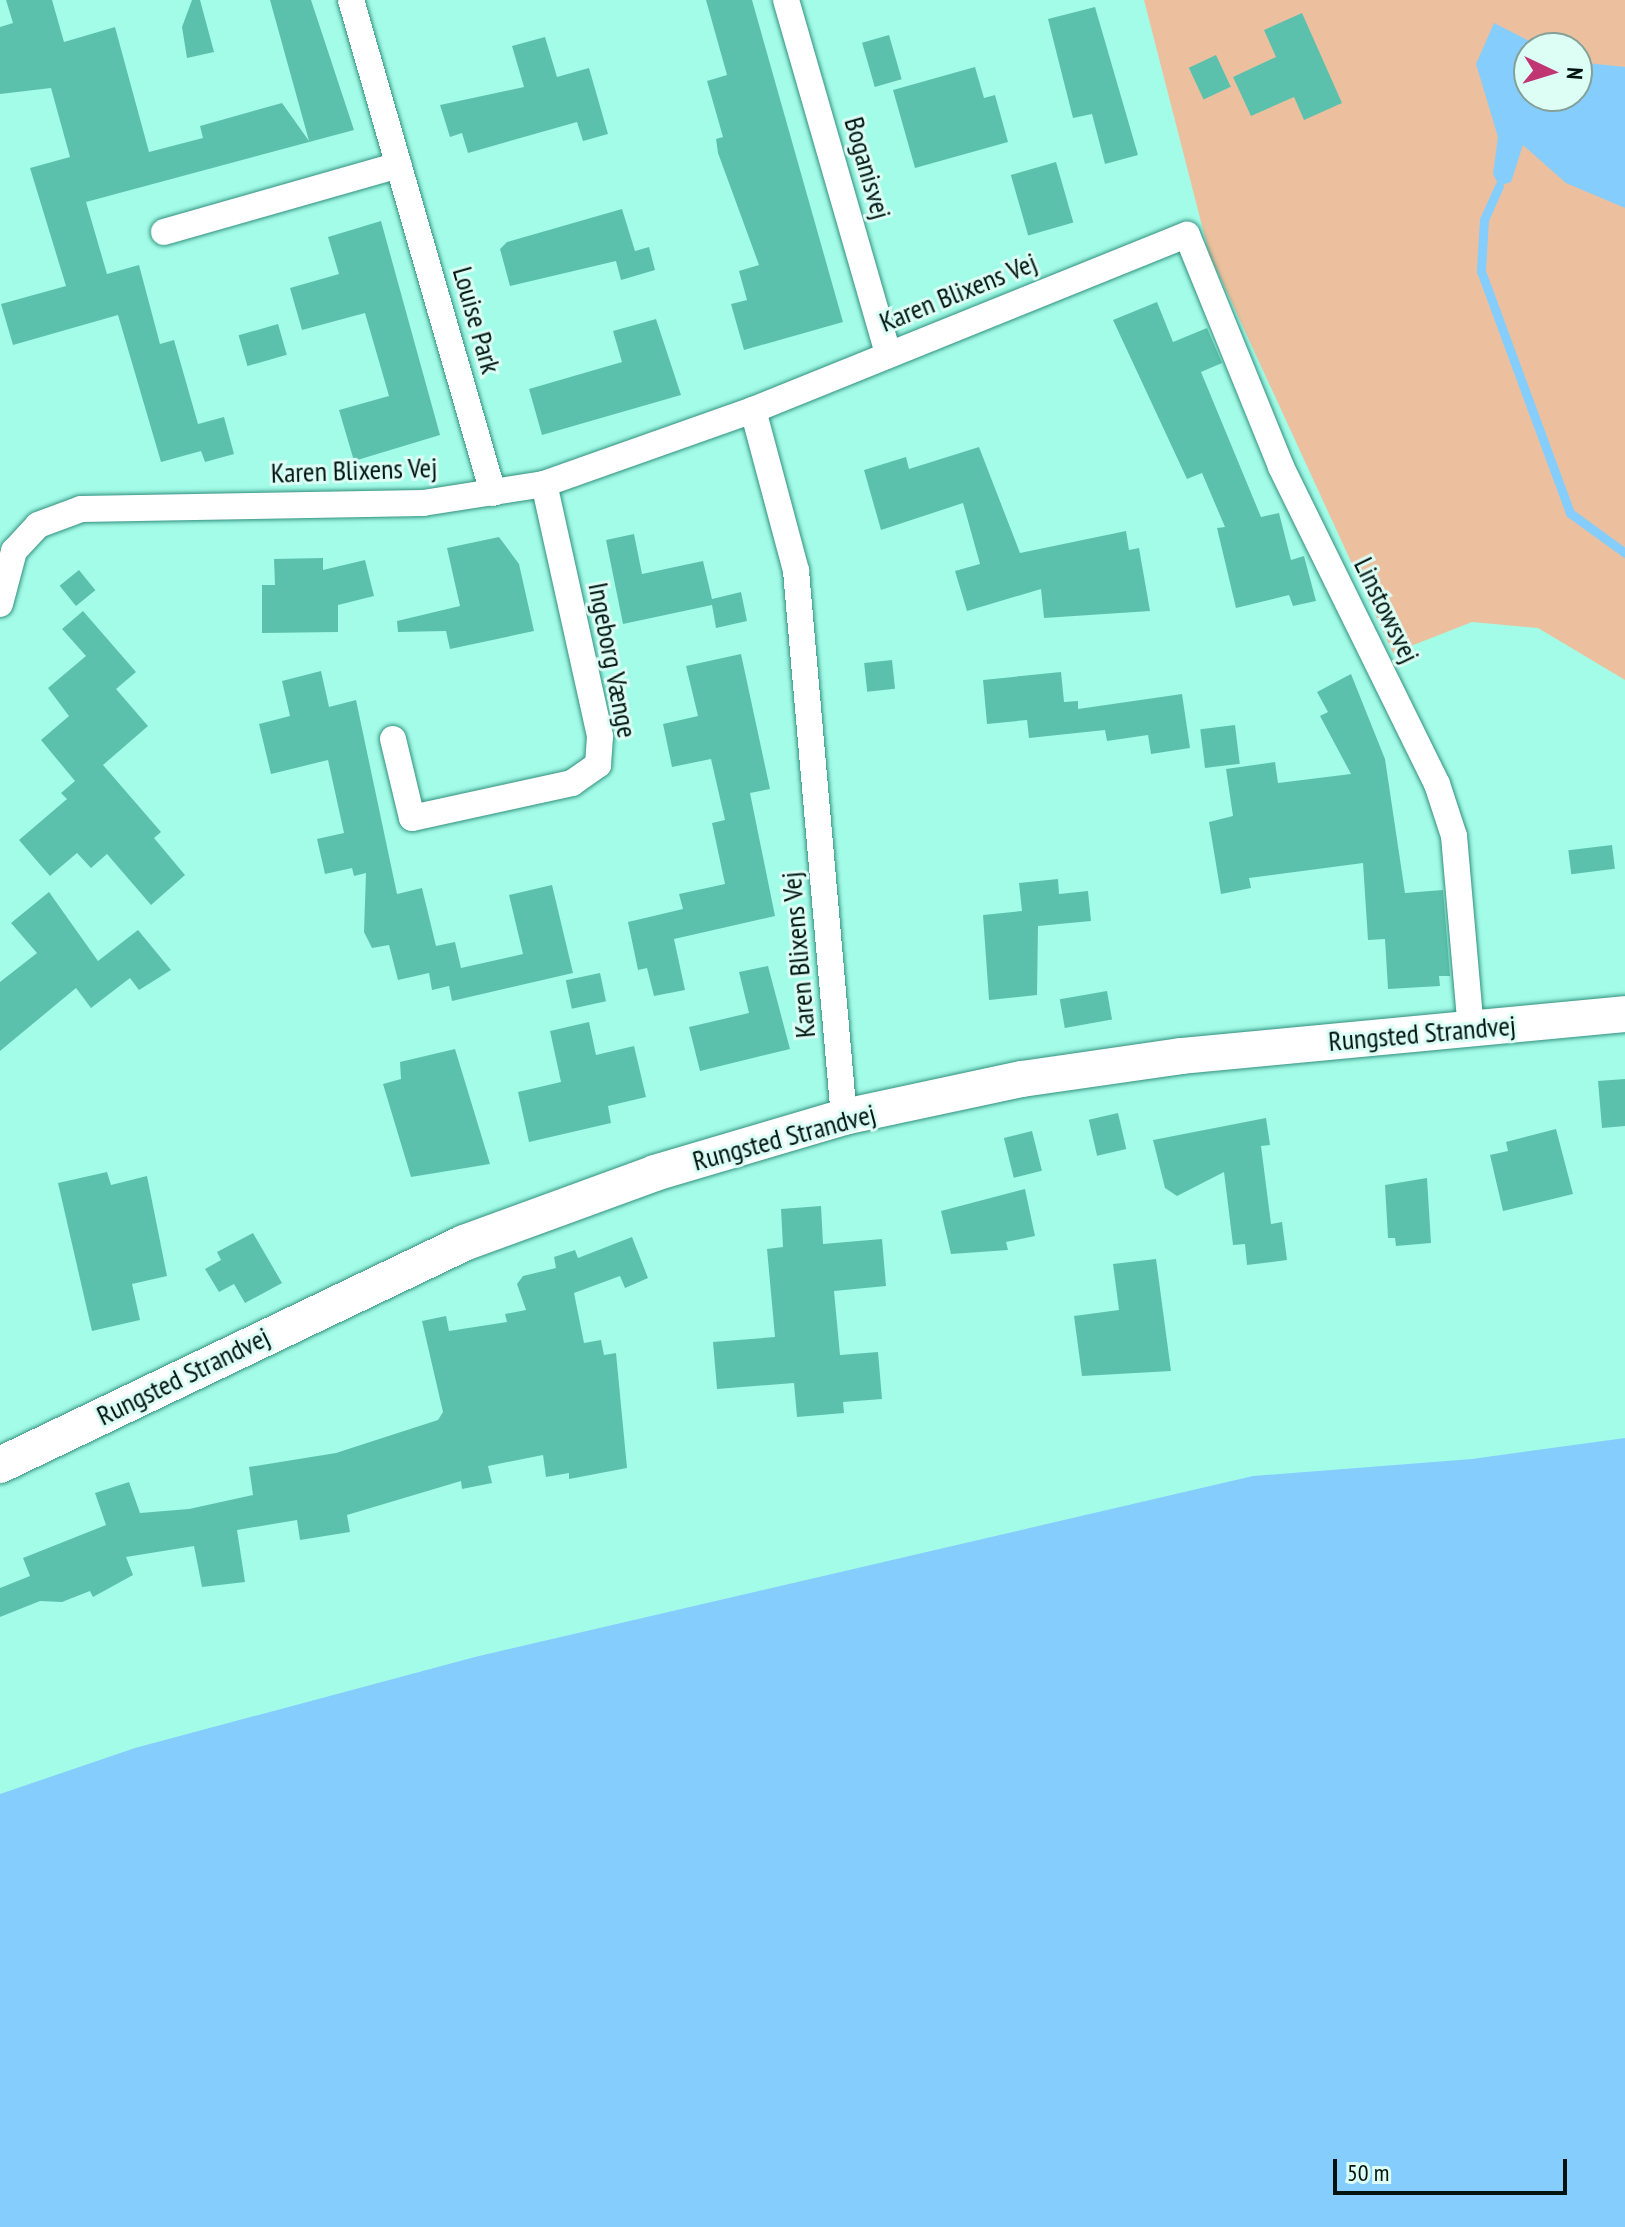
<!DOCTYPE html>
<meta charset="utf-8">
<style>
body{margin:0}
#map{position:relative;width:1625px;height:2227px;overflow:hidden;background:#a3fce8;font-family:"PT Sans Narrow",sans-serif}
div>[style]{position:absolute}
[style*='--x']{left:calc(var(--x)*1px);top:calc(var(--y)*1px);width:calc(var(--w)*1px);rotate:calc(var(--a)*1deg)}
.green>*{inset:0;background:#ecc09e}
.water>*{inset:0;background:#85cdfd}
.stream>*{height:9px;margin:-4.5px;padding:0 4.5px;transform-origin:4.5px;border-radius:4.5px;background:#85cdfd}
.building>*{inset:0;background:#5cc1ac;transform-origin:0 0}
.roads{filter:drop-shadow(0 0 2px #33907f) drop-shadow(0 0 2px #33907f)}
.street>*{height:26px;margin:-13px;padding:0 13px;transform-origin:13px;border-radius:13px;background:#fff}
.secondary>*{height:36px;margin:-18px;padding:0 18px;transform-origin:18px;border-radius:18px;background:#fff}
span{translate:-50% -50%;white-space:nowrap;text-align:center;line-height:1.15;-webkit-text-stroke:6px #dcfef5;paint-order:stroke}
.street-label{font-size:28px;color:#00130e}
.north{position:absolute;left:1513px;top:32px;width:80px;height:80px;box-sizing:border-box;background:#dcfef5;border:2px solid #84a099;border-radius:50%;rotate:94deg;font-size:22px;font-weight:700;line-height:32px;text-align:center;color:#00130e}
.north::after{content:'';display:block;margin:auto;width:28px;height:36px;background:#bf3672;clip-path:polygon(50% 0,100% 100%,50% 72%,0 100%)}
.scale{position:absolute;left:1333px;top:2159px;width:234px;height:36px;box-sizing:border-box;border:4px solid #00130e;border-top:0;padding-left:10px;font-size:24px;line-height:28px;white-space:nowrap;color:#00130e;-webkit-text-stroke:6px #dcfef5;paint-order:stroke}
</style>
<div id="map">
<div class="green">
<i style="clip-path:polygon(evenodd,1144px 0,1625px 0,1625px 680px,1538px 628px,1472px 622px,1393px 653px,1209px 253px,1144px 0,1529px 48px,1577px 48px,1577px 96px,1529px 96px,1529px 48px)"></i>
</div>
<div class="water">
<i style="clip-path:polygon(1494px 23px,1543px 48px,1529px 48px,1529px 96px,1577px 96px,1577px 62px,1625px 67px,1625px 208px,1566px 183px,1523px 145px,1511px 182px,1499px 186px,1493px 174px,1498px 137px,1476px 64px)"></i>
<i style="clip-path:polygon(1625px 1438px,1625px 2227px,0 2227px,0 1794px,135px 1748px,475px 1657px,1253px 1476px,1472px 1459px)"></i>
</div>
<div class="stream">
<i style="--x:1499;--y:186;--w:36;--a:114"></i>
<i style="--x:1484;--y:219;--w:52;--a:93.3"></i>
<i style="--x:1481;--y:271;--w:258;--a:69.8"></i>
<i style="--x:1570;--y:513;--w:68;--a:36"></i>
</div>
<div class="building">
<i style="clip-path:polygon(6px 0,52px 0,64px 42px,115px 27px,149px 152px,203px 138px,200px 126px,282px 103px,309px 141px,270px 0,311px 0,354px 130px,86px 202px,107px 274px,139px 265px,160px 344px,174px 340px,198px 424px,224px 417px,234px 454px,205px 462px,201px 451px,161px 462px,118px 315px,13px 345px,1px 304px,66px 286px,30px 168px,70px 157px,51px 88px,0 94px,0 27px,13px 23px)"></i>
<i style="clip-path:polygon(192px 0,200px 0,214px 52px,187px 58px,182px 27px)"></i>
<i style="clip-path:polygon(706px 0,752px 0,843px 322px,744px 350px,731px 304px,747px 300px,739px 271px,759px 265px,718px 153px,716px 139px,723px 137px,707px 81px,727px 75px)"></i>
<i style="clip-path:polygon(1095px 7px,1138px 155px,1105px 164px,1092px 114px,1073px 118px,1048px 19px)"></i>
<i style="clip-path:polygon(1302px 13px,1342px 103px,1304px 120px,1294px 97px,1251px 116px,1233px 77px,1276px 57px,1264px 30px)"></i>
<i style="left:889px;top:35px;width:46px;height:28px;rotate:74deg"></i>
<i style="clip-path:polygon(545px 37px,557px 77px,589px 68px,608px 134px,583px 141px,577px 122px,468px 153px,462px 133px,450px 137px,440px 105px,524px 87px,512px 46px)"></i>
<i style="left:1216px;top:55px;width:35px;height:30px;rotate:65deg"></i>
<i style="clip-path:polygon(975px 67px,984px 98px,995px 95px,1008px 142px,915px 168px,893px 90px)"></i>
<i style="left:1056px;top:162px;width:63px;height:47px;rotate:74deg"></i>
<i style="clip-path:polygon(622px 209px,635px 251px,649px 247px,655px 270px,621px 280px,616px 261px,510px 286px,500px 249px,507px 242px)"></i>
<i style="clip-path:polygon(381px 221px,440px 435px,354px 461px,339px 410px,389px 396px,365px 313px,302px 330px,290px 288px,339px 274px,328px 237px)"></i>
<i style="clip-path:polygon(1157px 302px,1173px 342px,1207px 328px,1222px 363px,1201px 372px,1261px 517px,1279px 513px,1291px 560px,1304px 556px,1316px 601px,1293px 606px,1289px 595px,1236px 608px,1217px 528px,1225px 527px,1202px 473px,1187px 479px,1113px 320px)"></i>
<i style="clip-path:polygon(656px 319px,681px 395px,542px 435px,529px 389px,622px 362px,613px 331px)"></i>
<i style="left:278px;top:324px;width:32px;height:41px;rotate:74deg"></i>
<i style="clip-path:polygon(979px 447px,1020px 553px,1126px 531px,1129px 550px,1139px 548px,1150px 611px,1044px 618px,1041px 589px,967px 611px,955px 571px,980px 564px,963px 503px,881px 530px,864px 470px,906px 457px,909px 469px)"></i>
<i style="clip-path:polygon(634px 534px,642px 574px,703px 561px,712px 599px,741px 592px,747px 621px,716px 628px,712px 605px,623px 624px,606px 540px)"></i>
<i style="clip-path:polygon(499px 537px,519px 564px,534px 631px,450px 649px,446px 631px,398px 632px,397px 621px,460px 606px,447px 548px)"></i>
<i style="clip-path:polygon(323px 558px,323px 570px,365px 560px,374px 596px,338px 605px,338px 632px,262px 633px,262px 585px,275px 585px,274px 559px)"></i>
<i style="left:79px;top:570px;width:26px;height:25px;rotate:51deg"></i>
<i style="clip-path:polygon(83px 611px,136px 672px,116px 689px,148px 726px,103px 765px,161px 832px,154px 838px,185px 875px,151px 905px,107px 854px,91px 868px,77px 853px,50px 876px,19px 840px,67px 799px,61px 793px,75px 781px,41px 740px,69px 716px,48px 688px,86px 656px,62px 629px)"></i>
<i style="clip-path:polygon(741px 654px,770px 789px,750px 793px,775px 916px,674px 939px,685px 990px,654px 996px,647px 968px,638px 970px,628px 922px,683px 909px,679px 894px,725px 884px,712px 823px,725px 820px,711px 759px,672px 767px,663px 724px,698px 716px,686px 666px)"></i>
<i style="left:892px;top:660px;width:29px;height:28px;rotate:84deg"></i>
<i style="clip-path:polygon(321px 671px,329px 707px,356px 700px,397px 894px,422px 888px,436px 946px,455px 942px,461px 968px,523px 954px,509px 895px,552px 885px,573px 973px,452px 1001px,449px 986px,432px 990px,429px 973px,398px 980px,389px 945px,372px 948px,364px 932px,366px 873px,354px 876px,352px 868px,325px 874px,317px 839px,344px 833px,328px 760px,271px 774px,259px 724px,290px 716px,282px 681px)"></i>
<i style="clip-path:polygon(1061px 672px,1064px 702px,1078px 701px,1078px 709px,1182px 694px,1190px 748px,1151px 754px,1148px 735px,1107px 741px,1105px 730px,1029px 738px,1027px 720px,987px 724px,983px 680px)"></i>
<i style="clip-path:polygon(1351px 674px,1385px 759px,1405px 893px,1443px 890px,1450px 976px,1439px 976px,1440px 986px,1388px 989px,1385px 939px,1368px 940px,1363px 863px,1249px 878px,1251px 888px,1221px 894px,1209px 822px,1233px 816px,1226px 769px,1275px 762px,1278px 783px,1351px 774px,1320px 716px,1328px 712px,1317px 692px)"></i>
<i style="left:1235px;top:725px;width:39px;height:35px;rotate:83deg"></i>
<i style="left:1612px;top:845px;width:24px;height:44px;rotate:83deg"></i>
<i style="clip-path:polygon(1058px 879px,1059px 894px,1088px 891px,1091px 921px,1038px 926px,1037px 995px,989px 1000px,983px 915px,1022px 911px,1019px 883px)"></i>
<i style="clip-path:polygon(49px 892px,98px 961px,138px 930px,171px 970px,139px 990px,130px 978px,91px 1008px,76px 988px,0 1051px,0 982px,37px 953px,11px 923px)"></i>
<i style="clip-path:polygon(768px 966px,790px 1049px,700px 1071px,689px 1027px,749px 1013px,739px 972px)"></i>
<i style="left:600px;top:973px;width:29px;height:35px;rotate:78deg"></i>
<i style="left:1107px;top:991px;width:29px;height:48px;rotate:80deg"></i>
<i style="clip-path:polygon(589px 1022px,596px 1055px,634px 1046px,646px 1097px,608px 1106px,611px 1123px,529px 1142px,518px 1092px,561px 1082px,550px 1031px)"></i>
<i style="clip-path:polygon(455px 1049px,490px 1164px,411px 1177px,383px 1084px,401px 1079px,400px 1062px)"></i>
<i style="clip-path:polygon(1625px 1079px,1625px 1126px,1602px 1128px,1598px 1081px)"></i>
<i style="left:1118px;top:1113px;width:37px;height:30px;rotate:77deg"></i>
<i style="clip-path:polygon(1266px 1118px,1270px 1145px,1261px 1146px,1271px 1224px,1282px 1222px,1287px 1260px,1247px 1265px,1245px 1244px,1233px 1245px,1224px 1172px,1177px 1196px,1165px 1188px,1153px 1140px)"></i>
<i style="clip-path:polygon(1556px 1129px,1573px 1194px,1503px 1211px,1490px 1155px,1508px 1151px,1506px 1142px)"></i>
<i style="left:1032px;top:1131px;width:41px;height:29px;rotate:76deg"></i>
<i style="clip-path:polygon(107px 1172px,111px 1185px,147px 1176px,167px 1276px,132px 1284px,140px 1320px,92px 1331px,58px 1183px)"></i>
<i style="clip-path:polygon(1427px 1178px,1431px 1243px,1396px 1246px,1395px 1238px,1388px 1238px,1385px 1185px)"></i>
<i style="clip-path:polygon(1025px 1189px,1035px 1236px,1006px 1242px,1008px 1250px,951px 1254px,941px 1211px)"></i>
<i style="clip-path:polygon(821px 1206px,823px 1244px,882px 1239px,886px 1286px,834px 1291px,840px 1355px,878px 1352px,882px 1399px,843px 1402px,844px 1413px,797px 1417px,794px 1383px,717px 1389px,713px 1342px,775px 1337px,767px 1249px,783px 1247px,781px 1209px)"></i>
<i style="clip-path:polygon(253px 1233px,282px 1283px,245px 1303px,234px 1284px,219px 1292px,205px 1269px,221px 1260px,217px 1252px)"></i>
<i style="clip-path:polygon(632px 1237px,648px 1278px,625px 1288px,620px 1276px,574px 1293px,584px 1343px,601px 1340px,604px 1355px,616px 1353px,627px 1468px,569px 1479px,569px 1473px,546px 1477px,543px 1455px,488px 1466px,492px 1483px,462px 1489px,461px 1481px,347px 1515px,350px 1532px,300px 1540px,297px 1520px,237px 1530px,245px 1582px,202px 1587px,194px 1546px,126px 1557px,133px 1575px,93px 1597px,90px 1591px,62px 1602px,40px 1601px,0 1617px,0 1588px,30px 1576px,23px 1558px,106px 1525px,95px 1493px,129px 1482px,140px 1513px,189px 1509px,253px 1495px,249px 1467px,336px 1453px,438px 1420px,443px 1412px,422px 1321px,446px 1316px,449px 1331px,507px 1322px,505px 1314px,526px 1310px,517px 1284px,523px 1276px,556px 1268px,554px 1257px,575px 1250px,578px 1258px)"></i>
<i style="clip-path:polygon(1156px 1259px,1171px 1371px,1082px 1376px,1074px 1316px,1119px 1310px,1113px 1264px)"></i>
</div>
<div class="roads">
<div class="street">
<i style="--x:351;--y:0;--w:513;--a:73.93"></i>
<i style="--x:786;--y:0;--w:368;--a:73.9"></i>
<i style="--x:164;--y:232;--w:244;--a:-15.9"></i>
<i style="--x:753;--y:410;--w:167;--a:75"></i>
<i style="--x:796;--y:571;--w:548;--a:84.98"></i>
<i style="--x:0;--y:604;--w:55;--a:-75.2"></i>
<i style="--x:14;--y:551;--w:35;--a:-47"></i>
<i style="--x:38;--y:525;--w:46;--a:-20.4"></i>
<i style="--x:81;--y:509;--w:342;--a:-1"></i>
<i style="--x:423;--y:503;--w:122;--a:-8.9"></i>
<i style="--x:544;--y:484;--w:222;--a:-19.5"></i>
<i style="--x:753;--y:410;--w:468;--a:-22"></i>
<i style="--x:1187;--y:235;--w:250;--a:67.9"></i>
<i style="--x:1281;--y:467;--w:353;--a:63.8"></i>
<i style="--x:1437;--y:784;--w:55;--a:71.9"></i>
<i style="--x:1454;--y:836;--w:194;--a:85"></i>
<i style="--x:393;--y:739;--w:81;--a:76.5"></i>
<i style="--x:412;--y:818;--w:164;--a:-12.3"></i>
<i style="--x:572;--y:783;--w:32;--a:-35"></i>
<i style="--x:598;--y:765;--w:29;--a:-86"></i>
<i style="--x:600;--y:736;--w:258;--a:-102.5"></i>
</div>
<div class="secondary">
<i style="--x:0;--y:1465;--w:514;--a:-25.57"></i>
<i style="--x:464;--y:1243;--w:203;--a:-20.1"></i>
<i style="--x:655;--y:1173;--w:197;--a:-16.5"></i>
<i style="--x:844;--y:1117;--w:182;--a:-12.1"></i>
<i style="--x:1022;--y:1079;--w:162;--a:-8.2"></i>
<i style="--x:1182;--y:1056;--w:445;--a:-5.4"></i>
</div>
</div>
<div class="street-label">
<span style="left:868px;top:168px;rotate:74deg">Boganisvej</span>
<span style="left:958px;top:292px;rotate:-22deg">Karen Blixens Vej</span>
<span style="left:477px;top:320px;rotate:74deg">Louise Park</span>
<span style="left:354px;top:470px;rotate:-2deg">Karen Blixens Vej</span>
<span style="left:1387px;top:610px;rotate:64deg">Linstowsvej</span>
<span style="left:613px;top:660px;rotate:79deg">Ingeborg Vænge</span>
<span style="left:798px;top:955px;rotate:-95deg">Karen Blixens Vej</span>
<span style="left:1422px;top:1033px;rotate:-5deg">Rungsted Strandvej</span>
<span style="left:784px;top:1137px;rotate:-15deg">Rungsted Strandvej</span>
<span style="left:183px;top:1376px;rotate:-26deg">Rungsted Strandvej</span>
</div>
<div class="north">N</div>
<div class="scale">50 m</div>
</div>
